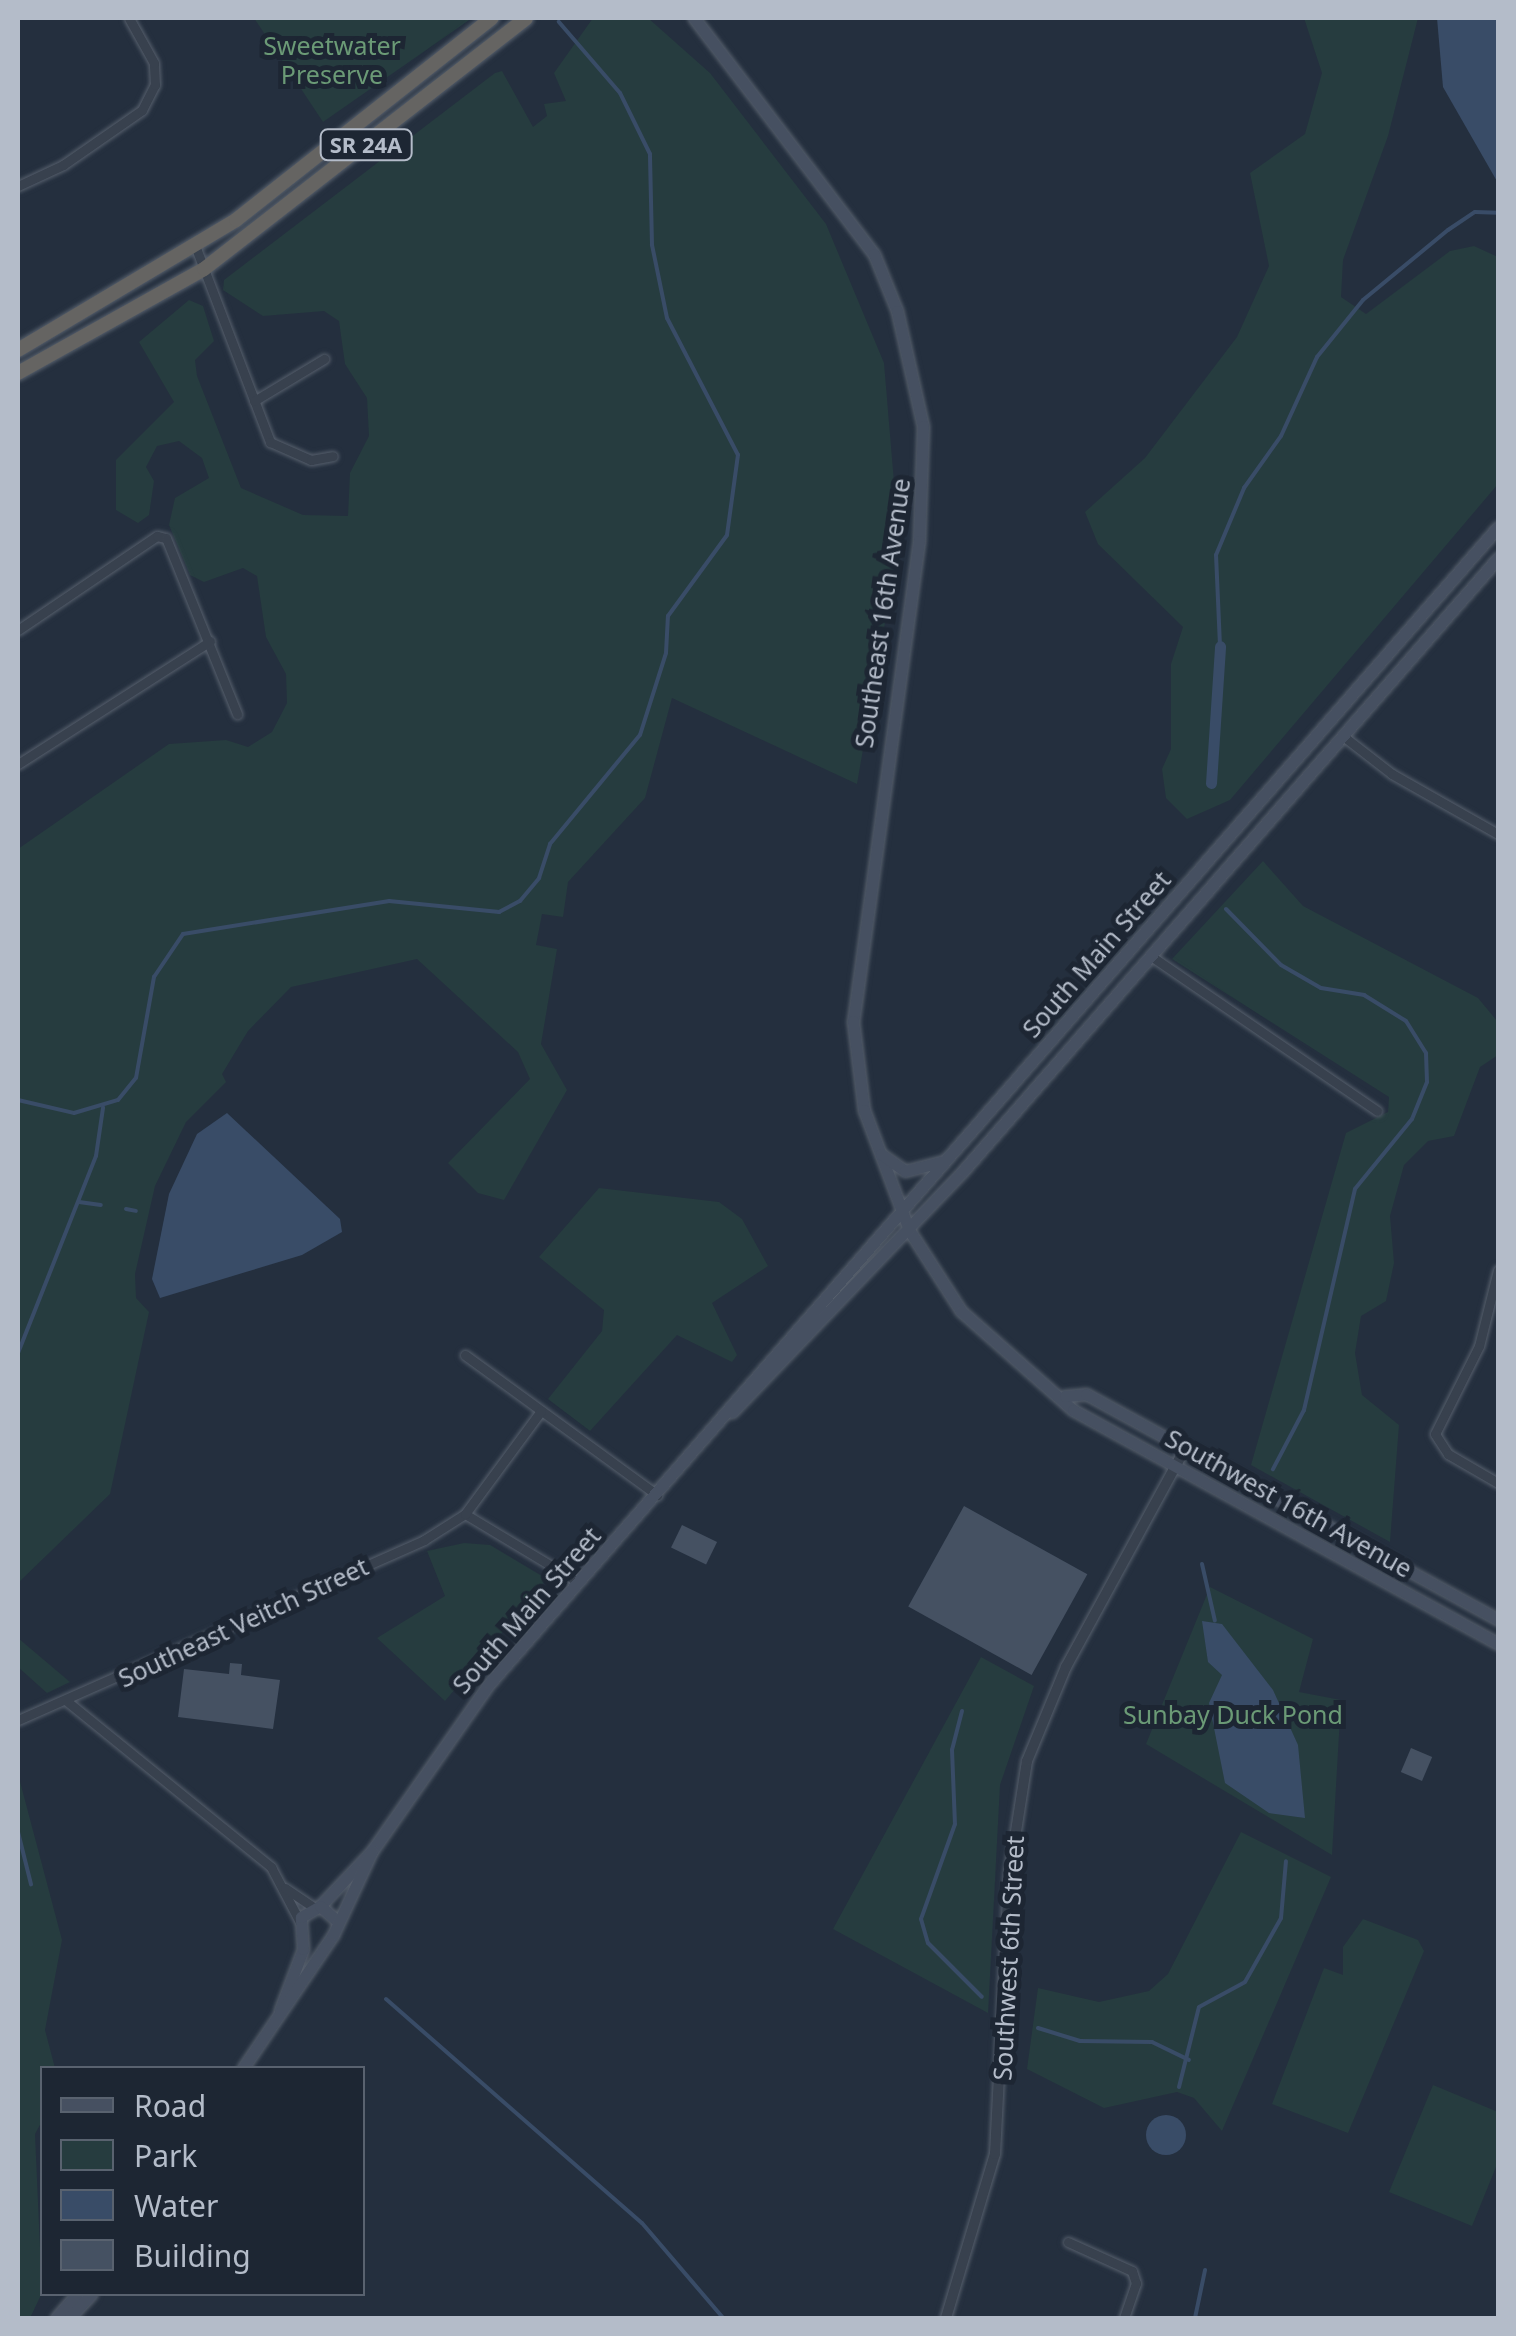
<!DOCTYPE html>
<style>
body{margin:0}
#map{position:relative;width:1516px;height:2336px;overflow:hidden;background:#242f3e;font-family:"Noto Sans",sans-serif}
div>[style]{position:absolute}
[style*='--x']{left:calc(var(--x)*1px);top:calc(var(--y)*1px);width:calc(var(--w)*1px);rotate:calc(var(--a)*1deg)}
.green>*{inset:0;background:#263c3f}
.water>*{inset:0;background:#394c67}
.round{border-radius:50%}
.stream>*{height:4px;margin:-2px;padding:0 2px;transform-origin:2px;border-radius:2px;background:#394c67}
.canal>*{height:11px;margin:-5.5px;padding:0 5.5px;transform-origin:5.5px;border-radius:5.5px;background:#394c67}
.building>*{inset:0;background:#455162;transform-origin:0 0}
.roads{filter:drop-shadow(0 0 2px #565f6c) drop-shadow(0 0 2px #565f6c)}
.minor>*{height:9px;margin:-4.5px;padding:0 4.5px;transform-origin:4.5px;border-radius:4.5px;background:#38414e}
.tertiary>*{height:10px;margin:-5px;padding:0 5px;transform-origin:5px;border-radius:5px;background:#38414e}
.secondary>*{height:11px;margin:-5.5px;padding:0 5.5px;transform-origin:5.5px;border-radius:5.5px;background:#465061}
.trunk>*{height:14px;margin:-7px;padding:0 7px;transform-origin:7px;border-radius:7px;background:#656462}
span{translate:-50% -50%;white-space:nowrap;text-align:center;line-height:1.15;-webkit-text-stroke:10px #1d2633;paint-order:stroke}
.shield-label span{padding:2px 8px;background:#1d2633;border:2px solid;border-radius:8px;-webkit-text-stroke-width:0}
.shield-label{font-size:22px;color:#b4bcc9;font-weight:700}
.park-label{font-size:25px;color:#6b9a76}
.street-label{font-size:25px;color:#b4bcc9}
.frame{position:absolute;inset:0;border:20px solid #b4bcc9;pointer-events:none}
.legend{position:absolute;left:40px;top:2066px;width:325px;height:230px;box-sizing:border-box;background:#1d2633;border:2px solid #59626f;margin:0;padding:12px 18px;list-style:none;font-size:30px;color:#b4bcc9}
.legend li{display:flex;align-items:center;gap:20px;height:50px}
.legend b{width:50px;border:2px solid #59626f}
</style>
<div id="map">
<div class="green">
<i style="clip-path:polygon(254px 18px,472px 18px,323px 122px)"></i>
<i style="clip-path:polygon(593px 18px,648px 18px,710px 73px,826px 224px,884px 363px,899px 542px,857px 784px,672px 698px,645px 798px,568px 882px,563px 917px,542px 914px,536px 945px,557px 949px,541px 1044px,567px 1090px,504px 1200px,478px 1193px,448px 1163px,530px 1079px,518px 1052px,417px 959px,291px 987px,248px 1031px,222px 1074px,226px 1082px,186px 1122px,155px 1186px,135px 1274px,136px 1298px,149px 1312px,110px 1494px,18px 1583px,18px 849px,169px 744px,226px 740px,248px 747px,272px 732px,287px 703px,286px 674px,266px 637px,257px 576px,243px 568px,204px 582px,190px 575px,169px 525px,175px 498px,209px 478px,202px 458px,179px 441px,157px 446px,146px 467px,154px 481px,149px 515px,138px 523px,116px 510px,116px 460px,174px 402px,139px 342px,189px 300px,203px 306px,214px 341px,195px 360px,197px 376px,241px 488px,303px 515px,348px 516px,350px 473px,369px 436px,367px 398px,345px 364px,339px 321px,324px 311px,263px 316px,223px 290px,224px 280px,495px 73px,502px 71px,533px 127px,547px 116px,544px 104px,566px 101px,554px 73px)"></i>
<i style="clip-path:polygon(1304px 18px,1418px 18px,1388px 136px,1343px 260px,1341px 297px,1366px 314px,1450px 251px,1474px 246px,1498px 257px,1498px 484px,1230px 800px,1187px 819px,1166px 798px,1162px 769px,1171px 749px,1171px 664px,1183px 627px,1098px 544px,1085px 512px,1145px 458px,1237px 337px,1269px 266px,1250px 173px,1305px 134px,1322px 73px)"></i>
<i style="clip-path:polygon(1263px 861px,1303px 906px,1478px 998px,1498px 1022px,1498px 1055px,1480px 1067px,1454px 1136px,1428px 1141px,1404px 1165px,1390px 1216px,1394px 1263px,1386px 1301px,1361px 1316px,1355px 1353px,1362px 1395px,1399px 1425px,1390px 1542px,1251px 1465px,1346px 1133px,1388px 1112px,1389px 1097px,1172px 959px)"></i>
<i style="clip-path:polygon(599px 1188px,719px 1202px,742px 1219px,768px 1266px,712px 1303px,737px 1355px,732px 1362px,677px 1335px,590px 1431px,548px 1399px,602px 1331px,604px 1310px,539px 1257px)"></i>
<i style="clip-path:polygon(464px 1543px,490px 1545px,547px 1579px,445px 1701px,377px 1638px,445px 1596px,427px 1551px)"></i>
<i style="clip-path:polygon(1210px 1587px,1313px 1639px,1299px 1692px,1341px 1700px,1332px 1855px,1146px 1744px)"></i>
<i style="clip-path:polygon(18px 1638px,70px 1682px,47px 1693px,18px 1667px)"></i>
<i style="clip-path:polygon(981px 1657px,1034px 1686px,1000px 1785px,988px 2013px,833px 1929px)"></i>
<i style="clip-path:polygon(18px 1774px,62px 1940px,45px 2030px,55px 2068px,42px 2068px,42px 2121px,35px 2134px,42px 2293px,30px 2318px,18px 2318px)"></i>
<i style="clip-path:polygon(1241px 1832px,1331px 1877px,1222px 2131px,1194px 2098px,1177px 2092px,1104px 2108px,1027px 2069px,1038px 1988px,1099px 2002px,1149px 1991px,1168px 1974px)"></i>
<i style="clip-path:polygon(1363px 1919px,1418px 1940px,1424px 1951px,1348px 2133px,1272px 2104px,1324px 1968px,1343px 1975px,1343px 1947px)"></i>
<i style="clip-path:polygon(1433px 2085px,1498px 2112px,1498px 2162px,1472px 2226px,1389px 2192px)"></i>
</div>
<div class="water">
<i style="clip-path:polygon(1437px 18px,1498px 18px,1498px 183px,1443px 87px)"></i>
<i style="clip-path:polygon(227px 1113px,340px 1219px,342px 1232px,302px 1255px,160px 1298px,152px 1279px,169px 1194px,197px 1134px)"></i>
<i style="clip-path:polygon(1202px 1621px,1222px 1624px,1273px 1690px,1298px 1745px,1305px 1818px,1269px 1813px,1225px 1783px,1209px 1703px,1222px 1675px,1208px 1662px)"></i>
<i class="round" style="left:1146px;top:2115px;width:40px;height:40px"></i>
</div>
<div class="stream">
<i style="--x:1220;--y:646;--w:91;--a:-92.5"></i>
<i style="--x:1216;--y:555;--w:73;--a:-67.3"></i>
<i style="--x:1244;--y:488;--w:64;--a:-54.6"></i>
<i style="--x:1281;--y:436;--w:87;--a:-65.5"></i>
<i style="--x:1317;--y:357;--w:73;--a:-51.1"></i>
<i style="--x:1363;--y:300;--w:110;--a:-39.5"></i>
<i style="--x:1448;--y:230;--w:32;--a:-34"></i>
<i style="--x:1475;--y:212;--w:23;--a:2"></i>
<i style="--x:1226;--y:909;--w:78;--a:45.5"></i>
<i style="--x:1281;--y:965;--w:46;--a:29.9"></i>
<i style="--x:1321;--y:988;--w:44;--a:9.2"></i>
<i style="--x:1364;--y:995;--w:49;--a:31.8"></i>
<i style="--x:1406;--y:1021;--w:38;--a:58"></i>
<i style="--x:1426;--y:1053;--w:29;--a:88"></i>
<i style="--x:1427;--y:1082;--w:40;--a:112"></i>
<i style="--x:1412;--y:1119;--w:90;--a:129.2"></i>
<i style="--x:1355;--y:1189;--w:227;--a:103"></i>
<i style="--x:1304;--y:1410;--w:67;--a:117.7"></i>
<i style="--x:18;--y:1100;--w:57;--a:13.1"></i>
<i style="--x:74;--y:1113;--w:46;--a:-16.5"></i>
<i style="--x:118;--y:1100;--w:28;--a:-51"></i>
<i style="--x:136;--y:1078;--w:103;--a:-79.9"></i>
<i style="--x:154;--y:977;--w:52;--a:-56"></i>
<i style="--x:183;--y:934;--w:209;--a:-9.1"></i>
<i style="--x:389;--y:901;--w:111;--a:5.7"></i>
<i style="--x:499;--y:912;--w:24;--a:-28"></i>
<i style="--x:520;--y:901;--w:30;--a:-50"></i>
<i style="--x:539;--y:878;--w:36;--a:-72"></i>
<i style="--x:550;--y:844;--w:141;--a:-50.5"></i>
<i style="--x:640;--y:735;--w:86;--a:-72.4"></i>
<i style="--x:666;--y:653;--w:37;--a:-87"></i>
<i style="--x:668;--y:616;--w:100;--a:-53.9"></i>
<i style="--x:727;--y:535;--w:81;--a:-82.2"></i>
<i style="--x:738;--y:455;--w:154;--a:-117.4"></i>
<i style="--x:667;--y:318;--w:75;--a:-101.6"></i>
<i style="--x:652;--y:245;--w:91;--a:-91.3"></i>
<i style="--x:650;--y:154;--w:68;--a:-116.2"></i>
<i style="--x:620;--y:93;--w:94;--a:-130.7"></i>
<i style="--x:79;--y:1202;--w:22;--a:8"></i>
<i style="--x:126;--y:1209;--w:10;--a:11"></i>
<i style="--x:18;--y:1353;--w:212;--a:-68.4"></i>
<i style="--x:96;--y:1156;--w:49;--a:-81.7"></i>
<i style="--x:1202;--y:1564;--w:58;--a:77.2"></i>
<i style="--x:962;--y:1711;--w:40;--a:104.4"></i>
<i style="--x:952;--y:1750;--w:74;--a:87.7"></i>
<i style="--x:955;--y:1824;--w:101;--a:109.7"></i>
<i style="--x:921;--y:1919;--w:25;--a:74"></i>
<i style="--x:928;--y:1943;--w:76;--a:45"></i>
<i style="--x:18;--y:1832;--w:54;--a:76"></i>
<i style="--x:386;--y:1999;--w:340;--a:41.2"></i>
<i style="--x:642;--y:2223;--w:125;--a:49.5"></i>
<i style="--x:1038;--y:2028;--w:44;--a:17.2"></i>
<i style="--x:1080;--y:2041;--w:72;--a:0.8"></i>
<i style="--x:1152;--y:2042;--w:41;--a:25.9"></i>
<i style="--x:1179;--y:2087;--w:82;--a:-76"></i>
<i style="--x:1199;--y:2007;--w:52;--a:-28.5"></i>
<i style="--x:1245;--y:1982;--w:73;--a:-60.6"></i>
<i style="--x:1281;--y:1918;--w:57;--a:-85"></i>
<i style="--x:1195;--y:2318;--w:49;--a:-78.2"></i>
</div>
<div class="canal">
<i style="--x:1211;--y:783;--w:137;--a:-86.2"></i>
</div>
<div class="building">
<i style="left:964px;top:1506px;width:141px;height:115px;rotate:29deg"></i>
<i style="left:682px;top:1525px;width:39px;height:25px;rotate:26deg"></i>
<i style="clip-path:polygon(230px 1663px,242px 1664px,241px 1675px,280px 1680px,273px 1729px,178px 1717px,184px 1669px,229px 1674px)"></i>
<i style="left:1411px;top:1748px;width:23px;height:26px;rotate:23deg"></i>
</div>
<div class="roads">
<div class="minor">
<i style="--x:18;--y:186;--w:50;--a:-25"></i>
<i style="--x:63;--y:165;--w:96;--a:-34.8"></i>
<i style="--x:142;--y:110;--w:28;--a:-63"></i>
<i style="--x:155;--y:85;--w:22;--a:-93"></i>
<i style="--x:154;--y:63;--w:51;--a:-119.1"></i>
<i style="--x:196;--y:248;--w:208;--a:69.1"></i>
<i style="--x:270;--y:442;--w:45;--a:23.7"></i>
<i style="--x:311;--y:460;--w:22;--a:-10"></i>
<i style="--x:254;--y:401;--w:82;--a:-31"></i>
<i style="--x:18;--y:630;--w:168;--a:-34.1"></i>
<i style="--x:157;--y:536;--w:9;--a:13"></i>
<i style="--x:166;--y:538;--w:190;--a:68"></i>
<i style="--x:1343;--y:736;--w:62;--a:37.8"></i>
<i style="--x:1392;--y:774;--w:122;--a:29.5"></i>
<i style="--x:18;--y:764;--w:228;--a:-32.6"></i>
<i style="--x:1151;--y:956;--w:274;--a:34.4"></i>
<i style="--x:1498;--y:1270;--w:78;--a:104"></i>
<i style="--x:1479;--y:1346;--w:98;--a:116.6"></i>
<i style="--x:1435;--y:1434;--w:24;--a:57"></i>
<i style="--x:1448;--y:1454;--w:58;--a:30.1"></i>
<i style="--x:465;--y:1355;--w:238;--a:36.1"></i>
<i style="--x:465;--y:1514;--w:132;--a:31"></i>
<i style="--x:68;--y:1702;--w:262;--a:39.1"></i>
<i style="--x:271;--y:1867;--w:62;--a:62.2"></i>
<i style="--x:18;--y:1720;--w:444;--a:-23.9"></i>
<i style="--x:424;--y:1540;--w:49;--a:-32.4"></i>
<i style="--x:465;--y:1514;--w:128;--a:-53.6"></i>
<i style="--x:285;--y:1888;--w:34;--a:34"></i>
<i style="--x:1068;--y:2242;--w:70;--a:24.4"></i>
<i style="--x:1132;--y:2271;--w:13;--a:72"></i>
<i style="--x:1136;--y:2283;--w:37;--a:109"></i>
</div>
<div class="tertiary">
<i style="--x:946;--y:2318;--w:171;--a:-73.4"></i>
<i style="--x:995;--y:2154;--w:278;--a:-87.1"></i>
<i style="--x:1009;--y:1876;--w:116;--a:-81.1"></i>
<i style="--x:1027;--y:1761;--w:102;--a:-67.5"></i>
<i style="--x:1066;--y:1667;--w:248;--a:-61.4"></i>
</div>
<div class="secondary">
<i style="--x:694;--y:18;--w:297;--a:52.7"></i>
<i style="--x:874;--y:254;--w:61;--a:68"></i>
<i style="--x:897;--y:311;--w:118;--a:77.3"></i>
<i style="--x:923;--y:426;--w:115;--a:92"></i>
<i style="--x:919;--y:541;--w:485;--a:97.8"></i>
<i style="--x:853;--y:1021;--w:90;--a:83"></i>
<i style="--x:864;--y:1110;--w:128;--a:69.4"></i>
<i style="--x:909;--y:1230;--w:96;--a:57.3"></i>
<i style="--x:961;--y:1311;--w:149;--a:41.5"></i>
<i style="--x:1073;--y:1410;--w:485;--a:28.8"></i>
<i style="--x:881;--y:1154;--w:29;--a:35"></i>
<i style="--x:905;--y:1171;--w:40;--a:-14.4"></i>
<i style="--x:1065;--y:1396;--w:21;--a:-5"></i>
<i style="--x:1086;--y:1394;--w:470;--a:28.7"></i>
<i style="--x:732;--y:1412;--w:334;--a:-46.2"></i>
<i style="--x:963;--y:1171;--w:814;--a:-48.89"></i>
<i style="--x:320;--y:1906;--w:76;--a:-46.6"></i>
<i style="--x:372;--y:1851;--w:204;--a:-55"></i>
<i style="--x:489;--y:1684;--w:1535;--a:-48.91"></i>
<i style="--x:280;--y:2010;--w:65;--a:-69.3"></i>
<i style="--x:303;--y:1949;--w:32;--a:-94"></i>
<i style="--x:301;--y:1917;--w:22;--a:-30"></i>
<i style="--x:320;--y:1906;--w:20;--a:41"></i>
<i style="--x:243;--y:2068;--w:161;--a:-55.9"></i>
<i style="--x:333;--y:1935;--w:93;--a:-65.1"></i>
<i style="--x:56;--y:2318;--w:32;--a:-49"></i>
<i style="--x:69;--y:2318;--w:33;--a:-47"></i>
</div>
<div class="trunk">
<i style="--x:18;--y:350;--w:254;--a:-30.8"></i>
<i style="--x:236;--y:220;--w:326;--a:-38.3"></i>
<i style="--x:18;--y:373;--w:213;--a:-29.2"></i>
<i style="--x:204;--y:269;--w:408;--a:-37.9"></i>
</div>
</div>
<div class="shield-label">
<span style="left:366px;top:145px">SR 24A</span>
</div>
<div class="park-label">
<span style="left:332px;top:60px">Sweetwater<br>Preserve</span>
<span style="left:1233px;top:1714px">Sunbay Duck Pond</span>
</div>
<div class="street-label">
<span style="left:882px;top:613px;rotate:-82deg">Southeast 16th Avenue</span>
<span style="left:1096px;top:954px;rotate:-49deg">South Main Street</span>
<span style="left:1289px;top:1503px;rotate:29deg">Southwest 16th Avenue</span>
<span style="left:526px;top:1610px;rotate:-49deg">South Main Street</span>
<span style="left:243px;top:1622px;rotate:-25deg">Southeast Veitch Street</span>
<span style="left:1008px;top:1958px;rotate:-87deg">Southwest 6th Street</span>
</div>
<div class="frame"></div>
<ul class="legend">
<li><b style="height:12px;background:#465061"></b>Road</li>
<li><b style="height:28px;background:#263c3f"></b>Park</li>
<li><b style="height:28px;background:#394c67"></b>Water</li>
<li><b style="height:28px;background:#455162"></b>Building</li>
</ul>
</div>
